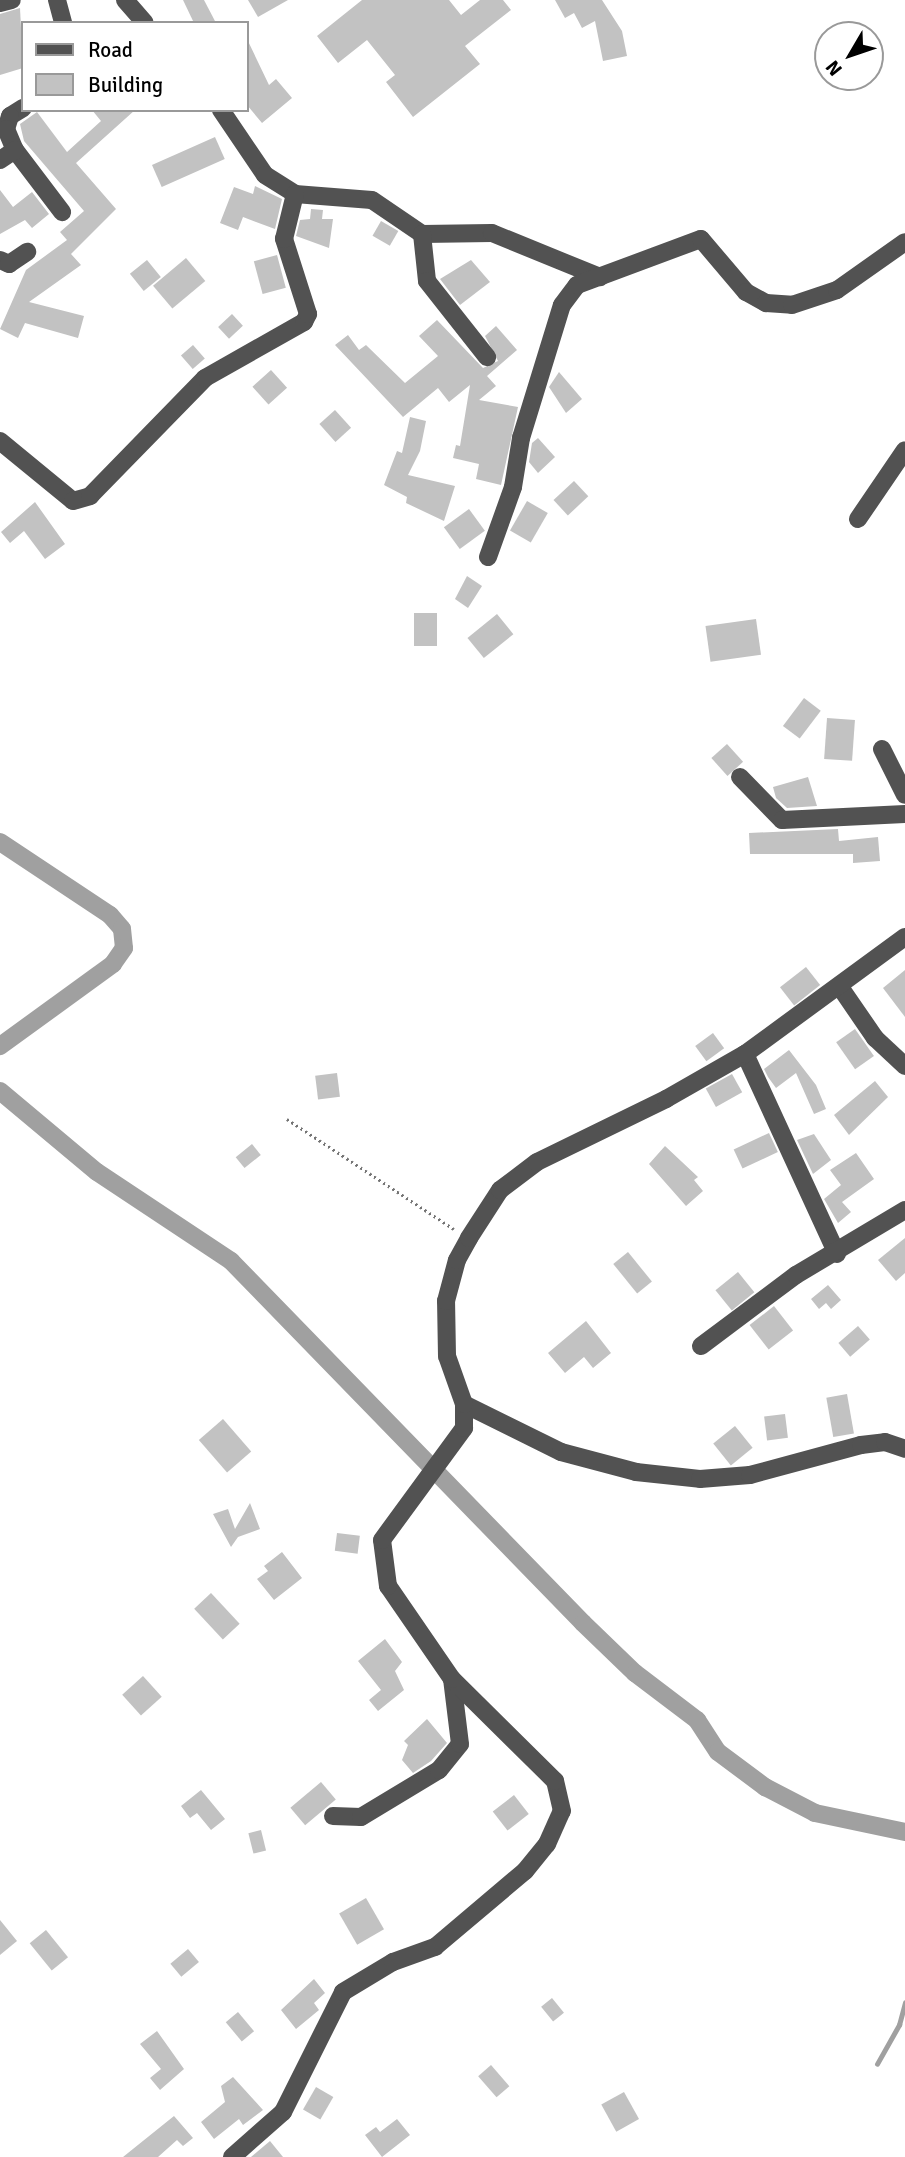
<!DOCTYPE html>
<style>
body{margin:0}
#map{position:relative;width:905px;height:2157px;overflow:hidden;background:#fff;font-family:Signika,sans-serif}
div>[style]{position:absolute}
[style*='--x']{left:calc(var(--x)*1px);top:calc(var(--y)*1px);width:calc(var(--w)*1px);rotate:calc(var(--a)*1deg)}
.stream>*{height:4.5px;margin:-2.25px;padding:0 2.25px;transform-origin:2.25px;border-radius:2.25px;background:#a0a0a0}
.canal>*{height:18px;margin:-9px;padding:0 9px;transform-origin:9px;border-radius:9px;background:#a0a0a0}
.building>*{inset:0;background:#c2c2c2;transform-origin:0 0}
.path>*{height:2.5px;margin-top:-1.25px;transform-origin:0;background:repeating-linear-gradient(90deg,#747474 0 2px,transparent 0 5.5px)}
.minor>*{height:18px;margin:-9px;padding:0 9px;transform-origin:9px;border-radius:9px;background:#525252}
span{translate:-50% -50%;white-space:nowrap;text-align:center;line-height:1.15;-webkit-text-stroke:6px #fff;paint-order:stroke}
.legend{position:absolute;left:21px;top:21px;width:228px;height:91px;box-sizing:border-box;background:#fff;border:2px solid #999;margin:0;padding:9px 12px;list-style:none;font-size:21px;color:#000}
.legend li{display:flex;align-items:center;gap:14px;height:35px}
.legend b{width:35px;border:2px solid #999}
.north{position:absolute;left:814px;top:21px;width:70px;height:70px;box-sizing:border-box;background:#fff;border:2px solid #999;border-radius:50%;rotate:231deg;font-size:19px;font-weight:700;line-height:28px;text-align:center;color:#000}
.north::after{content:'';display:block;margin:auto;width:24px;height:32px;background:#000;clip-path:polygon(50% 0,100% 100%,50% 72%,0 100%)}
</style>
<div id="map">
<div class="stream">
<i style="--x:902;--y:1832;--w:5;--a:53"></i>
<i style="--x:877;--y:2064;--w:45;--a:-60.6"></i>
<i style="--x:899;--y:2025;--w:23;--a:-75"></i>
</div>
<div class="canal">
<i style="--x:0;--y:842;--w:132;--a:33.6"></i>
<i style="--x:110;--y:915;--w:18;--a:49"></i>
<i style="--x:122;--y:929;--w:19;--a:84"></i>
<i style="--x:124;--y:948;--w:19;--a:125"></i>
<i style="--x:113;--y:964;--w:140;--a:144"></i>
<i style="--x:0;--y:1091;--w:126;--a:39.9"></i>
<i style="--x:97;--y:1172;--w:161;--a:33.6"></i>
<i style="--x:231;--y:1261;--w:505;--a:45.8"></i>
<i style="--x:583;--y:1623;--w:72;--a:43.9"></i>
<i style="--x:635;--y:1673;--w:78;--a:37.2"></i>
<i style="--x:697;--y:1720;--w:38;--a:57"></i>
<i style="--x:718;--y:1752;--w:59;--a:36.7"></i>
<i style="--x:765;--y:1787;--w:56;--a:27.5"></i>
<i style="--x:815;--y:1813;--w:92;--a:11.9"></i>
</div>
<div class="building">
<i style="clip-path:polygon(183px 0,204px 0,216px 23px,194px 23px)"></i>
<i style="clip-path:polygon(248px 0,288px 0,258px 17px)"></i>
<i style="clip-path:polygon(362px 0,449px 0,461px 15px,480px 0,503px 0,511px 10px,465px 46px,480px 64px,413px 117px,386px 82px,395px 75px,367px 40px,338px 63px,317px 36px)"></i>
<i style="clip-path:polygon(555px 0,602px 0,622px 31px,627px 56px,603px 61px,595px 21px,582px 28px,574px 13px,565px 18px)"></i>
<i style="clip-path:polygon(20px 8px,23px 68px,0 75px,0 14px)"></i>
<i style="clip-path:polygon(247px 39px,269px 85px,276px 79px,292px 98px,262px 123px,247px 105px)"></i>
<i style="clip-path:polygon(92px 110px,135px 110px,76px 163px,116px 209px,71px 254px,81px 265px,29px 302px,84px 316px,78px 338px,25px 323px,18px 338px,0 329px,26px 270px,67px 240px,60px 232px,84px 211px,24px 141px,20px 124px,37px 112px,67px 152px,101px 121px)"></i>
<i style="left:215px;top:137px;width:24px;height:69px;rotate:66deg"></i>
<i style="clip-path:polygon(255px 186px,282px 199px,275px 229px,243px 217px,238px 230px,220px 223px,234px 187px,253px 194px)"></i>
<i style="clip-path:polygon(0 190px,13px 207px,32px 192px,49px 214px,32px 228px,25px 220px,0 234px)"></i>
<i style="clip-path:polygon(311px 209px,323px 210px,322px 219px,333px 219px,329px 248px,296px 236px,300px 220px,310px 219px)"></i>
<i style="left:381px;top:221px;width:20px;height:17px;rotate:30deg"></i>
<i style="left:277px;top:255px;width:34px;height:24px;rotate:75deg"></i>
<i style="left:186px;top:258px;width:30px;height:43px;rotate:50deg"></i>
<i style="left:147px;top:260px;width:22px;height:22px;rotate:51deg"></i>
<i style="clip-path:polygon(471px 260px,490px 282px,460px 305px,440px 279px)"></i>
<i style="left:232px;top:314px;width:16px;height:19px;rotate:47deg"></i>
<i style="clip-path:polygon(437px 320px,483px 368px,498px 361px,485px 336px,496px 326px,517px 350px,487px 376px,496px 386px,479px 400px,518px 407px,501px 485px,476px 479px,479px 464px,453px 458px,456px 445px,460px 446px,470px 385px,449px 402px,438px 388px,403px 417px,335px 345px,348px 335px,359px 350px,366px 345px,405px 383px,438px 356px,419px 336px)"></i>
<i style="left:193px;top:345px;width:18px;height:16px;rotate:49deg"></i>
<i style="left:271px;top:370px;width:24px;height:25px;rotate:48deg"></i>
<i style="clip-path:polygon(559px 372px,582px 399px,566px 413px,549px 387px)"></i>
<i style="left:335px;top:410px;width:24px;height:21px;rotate:48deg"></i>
<i style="clip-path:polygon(410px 417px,426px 421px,420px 451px,408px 475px,455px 486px,444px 521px,406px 503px,407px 497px,384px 485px,397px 451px,402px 453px)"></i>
<i style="clip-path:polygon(538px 438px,555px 457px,538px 473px,529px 462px,532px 443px)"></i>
<i style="left:574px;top:481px;width:21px;height:28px;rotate:47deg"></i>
<i style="left:527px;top:501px;width:24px;height:34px;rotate:30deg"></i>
<i style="clip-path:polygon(35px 502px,65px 544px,45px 559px,24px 531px,10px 543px,1px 532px)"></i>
<i style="left:469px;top:509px;width:27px;height:31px;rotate:54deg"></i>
<i style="clip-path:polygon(467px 576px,482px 586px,468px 608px,455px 599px)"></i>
<i style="left:414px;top:613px;width:23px;height:33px"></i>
<i style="left:497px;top:614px;width:26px;height:38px;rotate:51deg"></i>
<i style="left:756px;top:619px;width:36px;height:51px;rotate:82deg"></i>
<i style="left:804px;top:698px;width:21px;height:35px;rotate:37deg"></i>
<i style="left:827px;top:718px;width:28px;height:41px;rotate:4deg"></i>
<i style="left:727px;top:744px;width:24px;height:21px;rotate:48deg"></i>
<i style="clip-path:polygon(808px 777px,817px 806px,787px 808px,776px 798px,773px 787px)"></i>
<i style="clip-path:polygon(838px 829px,839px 841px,878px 837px,880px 861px,853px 863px,853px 854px,750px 854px,749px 833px)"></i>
<i style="left:806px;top:967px;width:23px;height:33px;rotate:52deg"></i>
<i style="clip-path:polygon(905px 970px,905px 1017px,883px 988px)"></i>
<i style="left:855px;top:1029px;width:33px;height:23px;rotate:55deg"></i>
<i style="left:713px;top:1033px;width:19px;height:22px;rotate:54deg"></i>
<i style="clip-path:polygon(789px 1050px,816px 1085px,826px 1109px,814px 1114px,796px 1073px,776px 1088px,768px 1077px,764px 1069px)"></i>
<i style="left:337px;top:1073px;width:24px;height:22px;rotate:83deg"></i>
<i style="left:732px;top:1074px;width:21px;height:30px;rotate:61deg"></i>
<i style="clip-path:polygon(875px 1081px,888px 1097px,849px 1135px,834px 1115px)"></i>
<i style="left:769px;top:1133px;width:21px;height:39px;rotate:65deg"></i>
<i style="clip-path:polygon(814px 1134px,831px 1160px,813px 1174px,797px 1140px)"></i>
<i style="left:252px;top:1144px;width:14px;height:21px;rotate:51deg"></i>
<i style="clip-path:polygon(665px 1146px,698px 1177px,694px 1180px,703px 1191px,686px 1206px,649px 1164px)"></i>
<i style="clip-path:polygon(856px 1153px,874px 1179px,842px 1202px,851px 1212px,838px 1223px,824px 1199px,841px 1185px,830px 1170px)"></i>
<i style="clip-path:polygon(905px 1238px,905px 1273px,896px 1281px,878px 1260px)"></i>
<i style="left:628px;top:1252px;width:38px;height:19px;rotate:51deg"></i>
<i style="left:738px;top:1272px;width:26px;height:29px;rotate:51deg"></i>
<i style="clip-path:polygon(828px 1285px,841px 1300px,831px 1309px,826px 1303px,819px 1309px,811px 1299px)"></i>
<i style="left:774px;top:1306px;width:31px;height:31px;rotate:52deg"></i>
<i style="clip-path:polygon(586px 1321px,611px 1353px,593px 1368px,584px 1357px,565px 1373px,548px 1353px)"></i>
<i style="left:858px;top:1326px;width:18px;height:26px;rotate:49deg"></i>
<i style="left:847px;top:1394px;width:40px;height:21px;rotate:80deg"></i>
<i style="left:785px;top:1414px;width:24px;height:21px;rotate:83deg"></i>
<i style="left:223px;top:1419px;width:43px;height:32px;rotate:49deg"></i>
<i style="left:735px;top:1426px;width:28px;height:28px;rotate:51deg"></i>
<i style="clip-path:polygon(250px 1503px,260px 1529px,238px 1537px,231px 1547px,213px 1514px,228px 1509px,235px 1529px)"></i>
<i style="left:337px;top:1533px;width:23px;height:18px;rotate:7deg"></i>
<i style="clip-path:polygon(282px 1552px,302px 1578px,274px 1600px,257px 1579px,268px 1571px,264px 1566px)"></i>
<i style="left:211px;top:1593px;width:42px;height:23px;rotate:47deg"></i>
<i style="clip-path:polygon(385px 1639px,402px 1662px,395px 1671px,404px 1690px,378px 1711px,369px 1700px,381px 1690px,358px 1661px)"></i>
<i style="left:143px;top:1676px;width:28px;height:28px;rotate:48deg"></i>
<i style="clip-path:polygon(427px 1719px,447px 1743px,431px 1761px,413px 1773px,402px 1760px,408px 1745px,404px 1741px)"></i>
<i style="left:321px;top:1782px;width:23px;height:40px;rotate:50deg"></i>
<i style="clip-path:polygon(201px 1790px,225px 1819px,211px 1830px,197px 1813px,190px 1818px,181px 1806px)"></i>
<i style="left:514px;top:1795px;width:24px;height:27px;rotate:52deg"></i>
<i style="left:261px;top:1830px;width:21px;height:13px;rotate:76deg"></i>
<i style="left:366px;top:1898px;width:36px;height:31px;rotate:60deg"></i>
<i style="clip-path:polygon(0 1920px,17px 1941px,0 1955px)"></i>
<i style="left:46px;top:1930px;width:35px;height:21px;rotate:51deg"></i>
<i style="left:188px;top:1949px;width:17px;height:23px;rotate:50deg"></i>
<i style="clip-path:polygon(314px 1979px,325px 1993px,314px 2003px,319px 2010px,296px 2029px,281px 2010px)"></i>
<i style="left:552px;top:1998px;width:19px;height:14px;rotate:51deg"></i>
<i style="left:238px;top:2012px;width:25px;height:16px;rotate:50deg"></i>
<i style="clip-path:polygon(157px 2031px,184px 2069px,160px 2090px,150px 2078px,161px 2069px,140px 2044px)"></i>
<i style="left:491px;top:2065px;width:28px;height:17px;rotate:49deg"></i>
<i style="clip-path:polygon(233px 2077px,263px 2110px,243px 2125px,239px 2119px,214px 2139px,201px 2122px,225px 2102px,221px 2086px)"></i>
<i style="left:316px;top:2087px;width:20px;height:26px;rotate:30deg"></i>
<i style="left:624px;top:2092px;width:31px;height:26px;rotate:61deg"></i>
<i style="clip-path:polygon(174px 2116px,193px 2138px,183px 2146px,177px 2140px,158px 2157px,123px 2157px)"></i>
<i style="clip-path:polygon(397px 2119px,410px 2135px,382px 2157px,365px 2135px,376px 2127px,380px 2132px)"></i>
<i style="clip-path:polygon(270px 2141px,283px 2157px,251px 2157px)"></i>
</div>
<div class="path">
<i style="--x:287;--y:1119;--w:200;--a:33.4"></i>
</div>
<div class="minor">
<i style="--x:57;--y:0;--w:24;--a:75"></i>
<i style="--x:125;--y:0;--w:30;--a:49"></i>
<i style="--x:0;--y:3;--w:12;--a:-14"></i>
<i style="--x:23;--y:108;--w:15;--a:148"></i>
<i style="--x:10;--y:116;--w:14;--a:107"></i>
<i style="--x:6;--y:129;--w:23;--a:67"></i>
<i style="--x:15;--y:150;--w:78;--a:52.8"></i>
<i style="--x:221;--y:110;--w:78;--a:55.9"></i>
<i style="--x:265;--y:175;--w:36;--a:32"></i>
<i style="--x:295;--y:194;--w:77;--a:4.5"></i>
<i style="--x:372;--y:200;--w:60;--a:34.2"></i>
<i style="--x:422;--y:234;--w:70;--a:-0.8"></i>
<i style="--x:492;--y:233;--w:117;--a:22.2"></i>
<i style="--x:0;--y:160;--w:18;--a:-34"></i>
<i style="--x:422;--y:234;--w:47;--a:83.9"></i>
<i style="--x:427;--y:281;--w:97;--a:51.7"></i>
<i style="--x:0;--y:260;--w:10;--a:24"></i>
<i style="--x:9;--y:264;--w:22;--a:-34"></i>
<i style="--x:0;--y:441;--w:94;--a:39.4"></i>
<i style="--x:73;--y:501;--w:18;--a:-16"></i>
<i style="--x:90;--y:496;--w:165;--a:-45.7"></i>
<i style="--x:205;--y:378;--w:114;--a:-29.5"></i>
<i style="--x:304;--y:322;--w:9;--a:-63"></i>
<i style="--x:308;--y:314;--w:79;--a:-107.7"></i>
<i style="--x:284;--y:239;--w:46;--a:-76.3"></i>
<i style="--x:858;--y:519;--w:83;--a:-55.7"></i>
<i style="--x:488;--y:557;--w:74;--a:-70.3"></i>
<i style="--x:513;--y:487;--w:50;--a:-80.7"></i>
<i style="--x:521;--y:438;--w:139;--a:-72.9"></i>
<i style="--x:562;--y:305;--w:25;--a:-53"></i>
<i style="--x:577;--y:285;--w:132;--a:-20.4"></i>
<i style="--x:701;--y:239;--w:70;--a:49.7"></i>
<i style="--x:746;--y:292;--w:23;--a:29"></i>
<i style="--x:766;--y:303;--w:26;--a:4"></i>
<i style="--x:792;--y:305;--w:47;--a:-18.4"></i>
<i style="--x:837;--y:290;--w:83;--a:-35.2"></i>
<i style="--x:882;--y:749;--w:51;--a:63.4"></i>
<i style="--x:740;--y:777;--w:60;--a:45.7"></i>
<i style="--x:782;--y:820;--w:123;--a:-2.8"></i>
<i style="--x:840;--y:987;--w:62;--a:55.5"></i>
<i style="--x:875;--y:1038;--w:41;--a:43"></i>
<i style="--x:745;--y:1054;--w:220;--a:65.3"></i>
<i style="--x:701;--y:1346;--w:119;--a:-36.8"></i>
<i style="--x:796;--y:1275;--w:127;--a:-30.8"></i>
<i style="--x:464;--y:1404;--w:108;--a:26.3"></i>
<i style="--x:561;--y:1452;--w:78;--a:14.9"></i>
<i style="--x:636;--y:1472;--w:64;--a:6.2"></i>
<i style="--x:700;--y:1479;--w:50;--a:-4.6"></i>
<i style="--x:750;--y:1475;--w:115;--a:-15.1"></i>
<i style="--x:861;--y:1445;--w:24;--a:-7"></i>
<i style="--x:885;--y:1442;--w:21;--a:19"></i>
<i style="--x:333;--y:1816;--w:28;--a:2"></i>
<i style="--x:361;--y:1817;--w:91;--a:-31.1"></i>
<i style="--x:439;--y:1770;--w:33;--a:-51"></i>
<i style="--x:460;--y:1744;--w:65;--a:-97"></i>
<i style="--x:232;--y:2157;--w:68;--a:-41.4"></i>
<i style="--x:283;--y:2112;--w:134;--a:-63.4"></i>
<i style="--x:343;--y:1992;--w:58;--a:-31"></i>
<i style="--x:393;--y:1962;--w:45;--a:-19.7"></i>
<i style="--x:435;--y:1947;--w:118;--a:-40.2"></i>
<i style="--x:525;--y:1871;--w:35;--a:-51"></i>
<i style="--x:547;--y:1844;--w:36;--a:-66"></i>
<i style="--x:562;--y:1811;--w:31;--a:-103"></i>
<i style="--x:555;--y:1781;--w:145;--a:-135.3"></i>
<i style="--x:452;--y:1679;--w:113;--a:-124.5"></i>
<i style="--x:388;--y:1586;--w:46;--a:-97.4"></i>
<i style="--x:382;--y:1540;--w:139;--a:-53.8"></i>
<i style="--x:464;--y:1428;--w:24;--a:-90"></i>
<i style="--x:464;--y:1404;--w:51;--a:-109.5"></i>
<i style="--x:447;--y:1356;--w:55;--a:-91"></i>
<i style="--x:446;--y:1301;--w:42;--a:-75"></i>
<i style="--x:457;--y:1260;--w:25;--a:-61"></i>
<i style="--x:469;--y:1238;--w:57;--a:-57.1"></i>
<i style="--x:500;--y:1190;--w:46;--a:-37.1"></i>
<i style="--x:537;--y:1162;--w:144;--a:-26"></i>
<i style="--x:666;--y:1099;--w:91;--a:-29.7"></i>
<i style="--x:745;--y:1054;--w:198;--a:-36.2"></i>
</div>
<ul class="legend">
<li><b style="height:9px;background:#525252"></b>Road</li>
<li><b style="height:19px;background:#c2c2c2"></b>Building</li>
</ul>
<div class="north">N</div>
</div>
